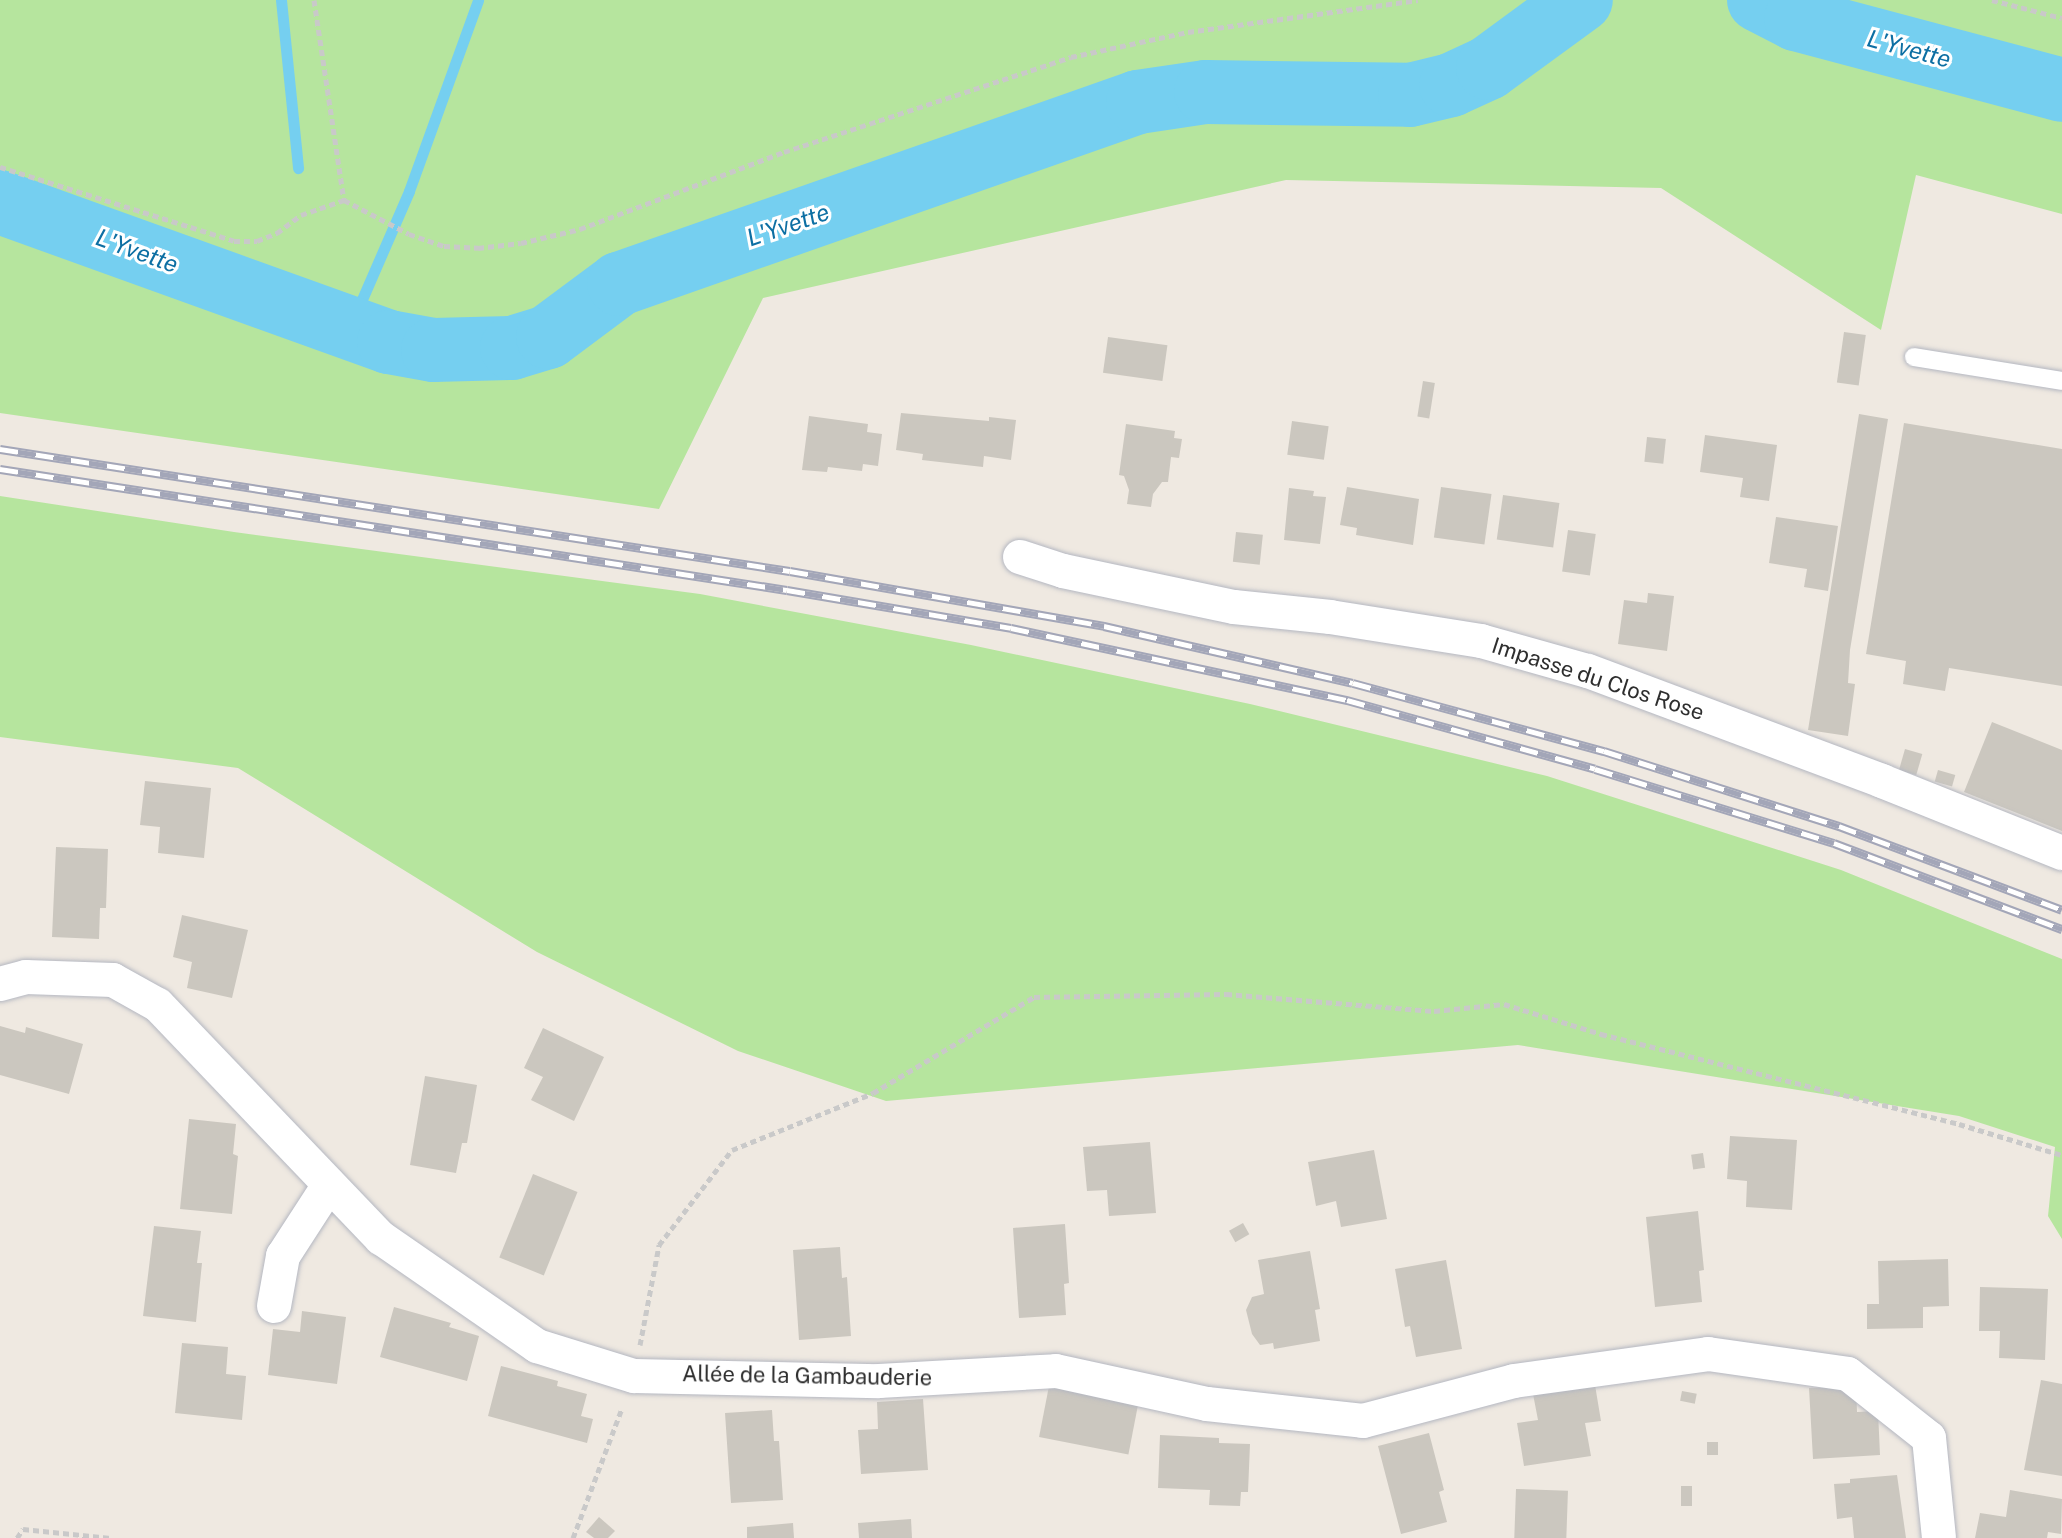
<!DOCTYPE html>
<meta charset="utf-8">
<style>
body{margin:0}
#map{position:relative;width:2062px;height:1538px;overflow:hidden;background:#efe9e1;font-family:"Public Sans",sans-serif}
div>[style]{position:absolute}
[style*='--x']{left:calc(var(--x)*1px);top:calc(var(--y)*1px);width:calc(var(--w)*1px);rotate:calc(var(--a)*1deg)}
.green>*{inset:0;background:#b6e59e}
.stream>*{height:11px;margin:-5.5px;padding:0 5.5px;transform-origin:5.5px;border-radius:5.5px;background:#75cff0}
.river>*{height:64px;margin:-32px;padding:0 32px;transform-origin:32px;border-radius:32px;background:#75cff0}
.building>*{inset:0;background:#cbc7bf;transform-origin:0 0}
.path>*{height:5px;margin-top:-2.5px;transform-origin:0;background:repeating-linear-gradient(90deg,#c9c9c9 0 6px,transparent 0 10px)}
.roads{filter:drop-shadow(0 0 2px #b4b7c1) drop-shadow(0 0 2px #b4b7c1)}
.lane>*{height:18px;margin:-9px;padding:0 9px;transform-origin:9px;border-radius:9px;background:#fff}
.street>*{height:34px;margin:-17px;padding:0 17px;transform-origin:17px;border-radius:17px;background:#fff}
.rail>*{height:9px;margin-top:-4.5px;transform-origin:0;background:repeating-linear-gradient(90deg,#fff 0 18px,#a3a6b8 0 36px);box-sizing:border-box;border-block:2px solid #a3a6b8}
span{translate:-50% -50%;white-space:nowrap;text-align:center;line-height:1.15;-webkit-text-stroke:6px #fff;paint-order:stroke}
.street-label{font-size:22px;color:#2e2e2e}
.water-label{font-size:24px;color:#0d6fa3;font-style:italic}
</style>
<div id="map">
<div class="green">
<i style="clip-path:polygon(0 0,2062px 0,2062px 90px,1916px 51px,2062px 91px,2062px 214px,1916px 175px,1881px 330px,1661px 188px,1286px 180px,763px 298px,659px 509px,0 413px)"></i>
<i style="clip-path:polygon(0 496px,234px 532px,700px 594px,971px 645px,1250px 704px,1547px 776px,1841px 870px,2062px 959px,2062px 1239px,2048px 1216px,2055px 1147px,1959px 1116px,1518px 1045px,886px 1101px,738px 1051px,537px 952px,238px 768px,0 737px)"></i>
</div>
<div class="stream">
<i style="--x:281;--y:0;--w:169;--a:84.2"></i>
<i style="--x:350;--y:327;--w:148;--a:-66.5"></i>
<i style="--x:409;--y:191;--w:203;--a:-70.1"></i>
</div>
<div class="river">
<i style="--x:1759;--y:0;--w:42;--a:27.2"></i>
<i style="--x:1796;--y:19;--w:275;--a:14.9"></i>
<i style="--x:0;--y:202;--w:413;--a:19.8"></i>
<i style="--x:389;--y:342;--w:45;--a:10.3"></i>
<i style="--x:433;--y:350;--w:79;--a:-1.5"></i>
<i style="--x:512;--y:348;--w:38;--a:-17"></i>
<i style="--x:548;--y:337;--w:89;--a:-36.7"></i>
<i style="--x:619;--y:284;--w:550;--a:-19.32"></i>
<i style="--x:1138;--y:102;--w:69;--a:-8.4"></i>
<i style="--x:1206;--y:92;--w:204;--a:0.8"></i>
<i style="--x:1410;--y:95;--w:42;--a:-13.7"></i>
<i style="--x:1451;--y:85;--w:41;--a:-24.7"></i>
<i style="--x:1488;--y:68;--w:115;--a:-36.2"></i>
</div>
<div class="building">
<i style="left:1844px;top:332px;width:22px;height:51px;rotate:8deg"></i>
<i style="left:1108px;top:337px;width:60px;height:36px;rotate:8deg"></i>
<i style="left:1423px;top:381px;width:12px;height:36px;rotate:9deg"></i>
<i style="clip-path:polygon(901px 413px,989px 421px,989px 417px,1016px 420px,1011px 460px,984px 456px,983px 467px,922px 460px,923px 454px,896px 450px)"></i>
<i style="clip-path:polygon(1859px 414px,1888px 419px,1850px 650px,1848px 683px,1855px 684px,1848px 736px,1808px 730px)"></i>
<i style="clip-path:polygon(809px 416px,868px 424px,867px 432px,882px 434px,878px 466px,863px 464px,862px 471px,828px 467px,827px 472px,802px 470px)"></i>
<i style="left:1292px;top:421px;width:37px;height:34px;rotate:8deg"></i>
<i style="clip-path:polygon(1904px 423px,2062px 449px,2062px 686px,1949px 668px,1945px 691px,1903px 684px,1906px 661px,1866px 654px)"></i>
<i style="clip-path:polygon(1126px 424px,1175px 431px,1174px 438px,1182px 439px,1179px 458px,1171px 457px,1168px 482px,1162px 482px,1153px 494px,1151px 507px,1127px 504px,1129px 490px,1124px 476px,1119px 475px)"></i>
<i style="clip-path:polygon(1705px 435px,1777px 445px,1769px 501px,1740px 497px,1743px 478px,1700px 472px)"></i>
<i style="left:1647px;top:437px;width:19px;height:25px;rotate:6deg"></i>
<i style="clip-path:polygon(1347px 487px,1419px 499px,1413px 545px,1356px 535px,1357px 528px,1340px 525px)"></i>
<i style="left:1441px;top:487px;width:51px;height:51px;rotate:8deg"></i>
<i style="clip-path:polygon(1289px 488px,1314px 491px,1313px 496px,1326px 497px,1320px 544px,1284px 540px)"></i>
<i style="left:1503px;top:495px;width:57px;height:45px;rotate:8deg"></i>
<i style="clip-path:polygon(1776px 517px,1838px 526px,1828px 591px,1804px 587px,1807px 569px,1769px 563px)"></i>
<i style="left:1568px;top:530px;width:28px;height:42px;rotate:8deg"></i>
<i style="left:1236px;top:532px;width:27px;height:30px;rotate:6deg"></i>
<i style="clip-path:polygon(1648px 593px,1674px 596px,1667px 651px,1618px 644px,1624px 600px,1647px 603px)"></i>
<i style="clip-path:polygon(1992px 722px,2062px 750px,2062px 831px,1964px 792px)"></i>
<i style="left:1905px;top:749px;width:18px;height:22px;rotate:16deg"></i>
<i style="left:1938px;top:770px;width:18px;height:12px;rotate:16deg"></i>
<i style="clip-path:polygon(145px 781px,211px 788px,204px 858px,158px 853px,160px 827px,140px 825px)"></i>
<i style="clip-path:polygon(56px 847px,108px 849px,106px 908px,100px 908px,99px 939px,52px 937px)"></i>
<i style="clip-path:polygon(182px 915px,248px 930px,232px 998px,187px 988px,192px 962px,173px 957px)"></i>
<i style="clip-path:polygon(0 1026px,25px 1033px,26px 1027px,83px 1044px,69px 1094px,0 1075px)"></i>
<i style="clip-path:polygon(543px 1028px,604px 1057px,574px 1121px,531px 1100px,543px 1077px,524px 1068px)"></i>
<i style="clip-path:polygon(425px 1076px,477px 1085px,467px 1143px,462px 1143px,456px 1173px,410px 1165px)"></i>
<i style="clip-path:polygon(189px 1119px,236px 1124px,233px 1154px,238px 1156px,232px 1214px,180px 1209px)"></i>
<i style="clip-path:polygon(1730px 1136px,1797px 1140px,1792px 1210px,1746px 1207px,1747px 1181px,1727px 1179px)"></i>
<i style="clip-path:polygon(1150px 1142px,1156px 1213px,1109px 1216px,1107px 1190px,1087px 1191px,1083px 1147px)"></i>
<i style="clip-path:polygon(1374px 1150px,1387px 1219px,1341px 1227px,1336px 1201px,1316px 1206px,1308px 1162px)"></i>
<i style="left:1703px;top:1153px;width:15px;height:12px;rotate:82deg"></i>
<i style="left:533px;top:1174px;width:48px;height:90px;rotate:22deg"></i>
<i style="clip-path:polygon(1698px 1211px,1704px 1270px,1699px 1271px,1702px 1302px,1655px 1307px,1646px 1217px)"></i>
<i style="left:1243px;top:1223px;width:13px;height:16px;rotate:61deg"></i>
<i style="clip-path:polygon(1065px 1224px,1069px 1283px,1064px 1284px,1066px 1315px,1019px 1318px,1013px 1228px)"></i>
<i style="clip-path:polygon(154px 1226px,201px 1231px,197px 1263px,202px 1263px,196px 1322px,143px 1316px)"></i>
<i style="clip-path:polygon(840px 1247px,842px 1278px,847px 1277px,851px 1336px,799px 1340px,793px 1250px)"></i>
<i style="clip-path:polygon(1310px 1251px,1320px 1309px,1315px 1310px,1320px 1341px,1274px 1349px,1273px 1343px,1260px 1345px,1252px 1334px,1246px 1310px,1252px 1297px,1264px 1294px,1258px 1260px)"></i>
<i style="clip-path:polygon(1948px 1259px,1949px 1306px,1923px 1307px,1923px 1328px,1867px 1329px,1867px 1304px,1879px 1304px,1878px 1261px)"></i>
<i style="clip-path:polygon(1446px 1260px,1462px 1349px,1416px 1357px,1410px 1326px,1405px 1327px,1395px 1269px)"></i>
<i style="clip-path:polygon(1980px 1287px,2048px 1289px,2045px 1360px,1999px 1358px,2000px 1331px,1979px 1331px)"></i>
<i style="clip-path:polygon(394px 1307px,451px 1323px,449px 1327px,479px 1336px,467px 1381px,380px 1357px)"></i>
<i style="clip-path:polygon(302px 1311px,346px 1317px,337px 1384px,268px 1375px,273px 1329px,300px 1332px)"></i>
<i style="clip-path:polygon(182px 1343px,228px 1347px,226px 1374px,246px 1376px,242px 1420px,175px 1413px)"></i>
<i style="clip-path:polygon(501px 1366px,558px 1381px,557px 1386px,587px 1394px,581px 1416px,593px 1419px,587px 1443px,488px 1416px)"></i>
<i style="clip-path:polygon(2041px 1380px,2062px 1384px,2062px 1476px,2024px 1470px)"></i>
<i style="clip-path:polygon(1595px 1385px,1601px 1421px,1585px 1423px,1591px 1456px,1524px 1466px,1517px 1423px,1538px 1420px,1533px 1394px)"></i>
<i style="left:1049px;top:1386px;width:91px;height:52px;rotate:11deg"></i>
<i style="clip-path:polygon(1856px 1386px,1857px 1412px,1878px 1411px,1880px 1455px,1813px 1459px,1809px 1388px)"></i>
<i style="left:1682px;top:1391px;width:15px;height:10px;rotate:11deg"></i>
<i style="clip-path:polygon(923px 1399px,928px 1470px,861px 1474px,858px 1430px,878px 1429px,877px 1402px)"></i>
<i style="clip-path:polygon(772px 1410px,774px 1441px,779px 1441px,783px 1500px,731px 1503px,725px 1413px)"></i>
<i style="clip-path:polygon(1429px 1433px,1444px 1490px,1439px 1492px,1447px 1522px,1401px 1534px,1378px 1446px)"></i>
<i style="clip-path:polygon(1160px 1435px,1219px 1438px,1219px 1443px,1250px 1444px,1248px 1492px,1241px 1492px,1240px 1506px,1209px 1505px,1210px 1490px,1158px 1488px)"></i>
<i style="left:1718px;top:1442px;width:13px;height:11px;rotate:90deg"></i>
<i style="clip-path:polygon(1897px 1475px,1906px 1538px,1854px 1538px,1852px 1517px,1837px 1519px,1834px 1484px,1850px 1483px,1850px 1479px)"></i>
<i style="left:1681px;top:1486px;width:11px;height:20px"></i>
<i style="left:1516px;top:1489px;width:52px;height:49px;rotate:2deg"></i>
<i style="clip-path:polygon(2010px 1490px,2062px 1499px,2061px 1534px,2048px 1532px,2047px 1538px,1975px 1538px,1980px 1513px,2006px 1517px)"></i>
<i style="clip-path:polygon(599px 1517px,615px 1531px,608px 1538px,594px 1538px,586px 1532px)"></i>
<i style="clip-path:polygon(911px 1519px,912px 1538px,859px 1538px,858px 1523px)"></i>
<i style="clip-path:polygon(793px 1523px,794px 1538px,747px 1538px,747px 1527px)"></i>
</div>
<div class="path">
<i style="--x:314;--y:0;--w:202;--a:81.5"></i>
<i style="--x:344;--y:200;--w:73;--a:27.6"></i>
<i style="--x:409;--y:234;--w:37;--a:19"></i>
<i style="--x:444;--y:246;--w:34;--a:3"></i>
<i style="--x:478;--y:248;--w:43;--a:-6.6"></i>
<i style="--x:521;--y:243;--w:61;--a:-13.3"></i>
<i style="--x:580;--y:229;--w:218;--a:-20.7"></i>
<i style="--x:784;--y:152;--w:302;--a:-18.3"></i>
<i style="--x:1071;--y:57;--w:120;--a:-12.1"></i>
<i style="--x:1188;--y:32;--w:232;--a:-7.9"></i>
<i style="--x:1992;--y:0;--w:72;--a:14.4"></i>
<i style="--x:0;--y:167;--w:245;--a:17.5"></i>
<i style="--x:234;--y:241;--w:23;--a:0"></i>
<i style="--x:257;--y:241;--w:22;--a:-22"></i>
<i style="--x:277;--y:233;--w:30;--a:-37"></i>
<i style="--x:301;--y:215;--w:46;--a:-19.2"></i>
<i style="--x:640;--y:1345;--w:102;--a:-79.2"></i>
<i style="--x:659;--y:1245;--w:120;--a:-52.5"></i>
<i style="--x:732;--y:1150;--w:152;--a:-22"></i>
<i style="--x:873;--y:1093;--w:187;--a:-30.8"></i>
<i style="--x:1034;--y:997;--w:192;--a:-0.9"></i>
<i style="--x:1226;--y:994;--w:209;--a:4.7"></i>
<i style="--x:1434;--y:1011;--w:70;--a:-5.7"></i>
<i style="--x:1504;--y:1004;--w:102;--a:17.2"></i>
<i style="--x:1601;--y:1034;--w:369;--a:14.1"></i>
<i style="--x:1959;--y:1124;--w:108;--a:16.8"></i>
<i style="--x:17;--y:1538;--w:11;--a:-56"></i>
<i style="--x:23;--y:1529;--w:88;--a:5.8"></i>
<i style="--x:573;--y:1538;--w:139;--a:-69.3"></i>
</div>
<div class="roads">
<div class="lane">
<i style="--x:1914;--y:357;--w:150;--a:9.2"></i>
</div>
<div class="street">
<i style="--x:1020;--y:557;--w:45;--a:18"></i>
<i style="--x:1063;--y:571;--w:175;--a:11.9"></i>
<i style="--x:1234;--y:607;--w:97;--a:5.9"></i>
<i style="--x:1330;--y:617;--w:153;--a:9"></i>
<i style="--x:1481;--y:641;--w:111;--a:15.7"></i>
<i style="--x:1588;--y:671;--w:314;--a:20.5"></i>
<i style="--x:1882;--y:781;--w:194;--a:21.8"></i>
<i style="--x:0;--y:984;--w:27;--a:-15"></i>
<i style="--x:26;--y:977;--w:87;--a:2"></i>
<i style="--x:113;--y:980;--w:51;--a:29.1"></i>
<i style="--x:158;--y:1005;--w:323;--a:46.3"></i>
<i style="--x:381;--y:1238;--w:190;--a:34.7"></i>
<i style="--x:537;--y:1346;--w:102;--a:17.2"></i>
<i style="--x:634;--y:1376;--w:245;--a:1.2"></i>
<i style="--x:879;--y:1381;--w:177;--a:-3.2"></i>
<i style="--x:1056;--y:1371;--w:155;--a:12.3"></i>
<i style="--x:1207;--y:1404;--w:157;--a:6.2"></i>
<i style="--x:1363;--y:1421;--w:156;--a:-14.8"></i>
<i style="--x:1514;--y:1381;--w:196;--a:-7.9"></i>
<i style="--x:1708;--y:1354;--w:141;--a:8.1"></i>
<i style="--x:1848;--y:1374;--w:103;--a:38.3"></i>
<i style="--x:1929;--y:1438;--w:100;--a:84.3"></i>
<i style="--x:274;--y:1306;--w:51;--a:-79.8"></i>
<i style="--x:283;--y:1256;--w:85;--a:-57.1"></i>
</div>
</div>
<div class="rail">
<i style="--x:0;--y:449;--w:799;--a:8.78"></i>
<i style="--x:790;--y:571;--w:319;--a:9.9"></i>
<i style="--x:1104;--y:626;--w:255;--a:12.9"></i>
<i style="--x:1353;--y:683;--w:260;--a:15.2"></i>
<i style="--x:1604;--y:751;--w:247;--a:17.7"></i>
<i style="--x:1839;--y:826;--w:238;--a:20.6"></i>
<i style="--x:0;--y:469;--w:796;--a:8.74"></i>
<i style="--x:787;--y:590;--w:227;--a:9.6"></i>
<i style="--x:1011;--y:628;--w:344;--a:12.1"></i>
<i style="--x:1347;--y:700;--w:257;--a:15.5"></i>
<i style="--x:1595;--y:769;--w:250;--a:17.2"></i>
<i style="--x:1834;--y:843;--w:244;--a:20.7"></i>
</div>
<div class="street-label">
<span style="left:1598px;top:679px;rotate:18deg">Impasse du Clos Rose</span>
<span style="left:807px;top:1376px;rotate:1deg">Allée de la Gambauderie</span>
</div>
<div class="water-label">
<span style="left:1909px;top:49px;rotate:15deg">L'Yvette</span>
<span style="left:788px;top:225px;rotate:-19deg">L'Yvette</span>
<span style="left:137px;top:251px;rotate:20deg">L'Yvette</span>
</div>
</div>
